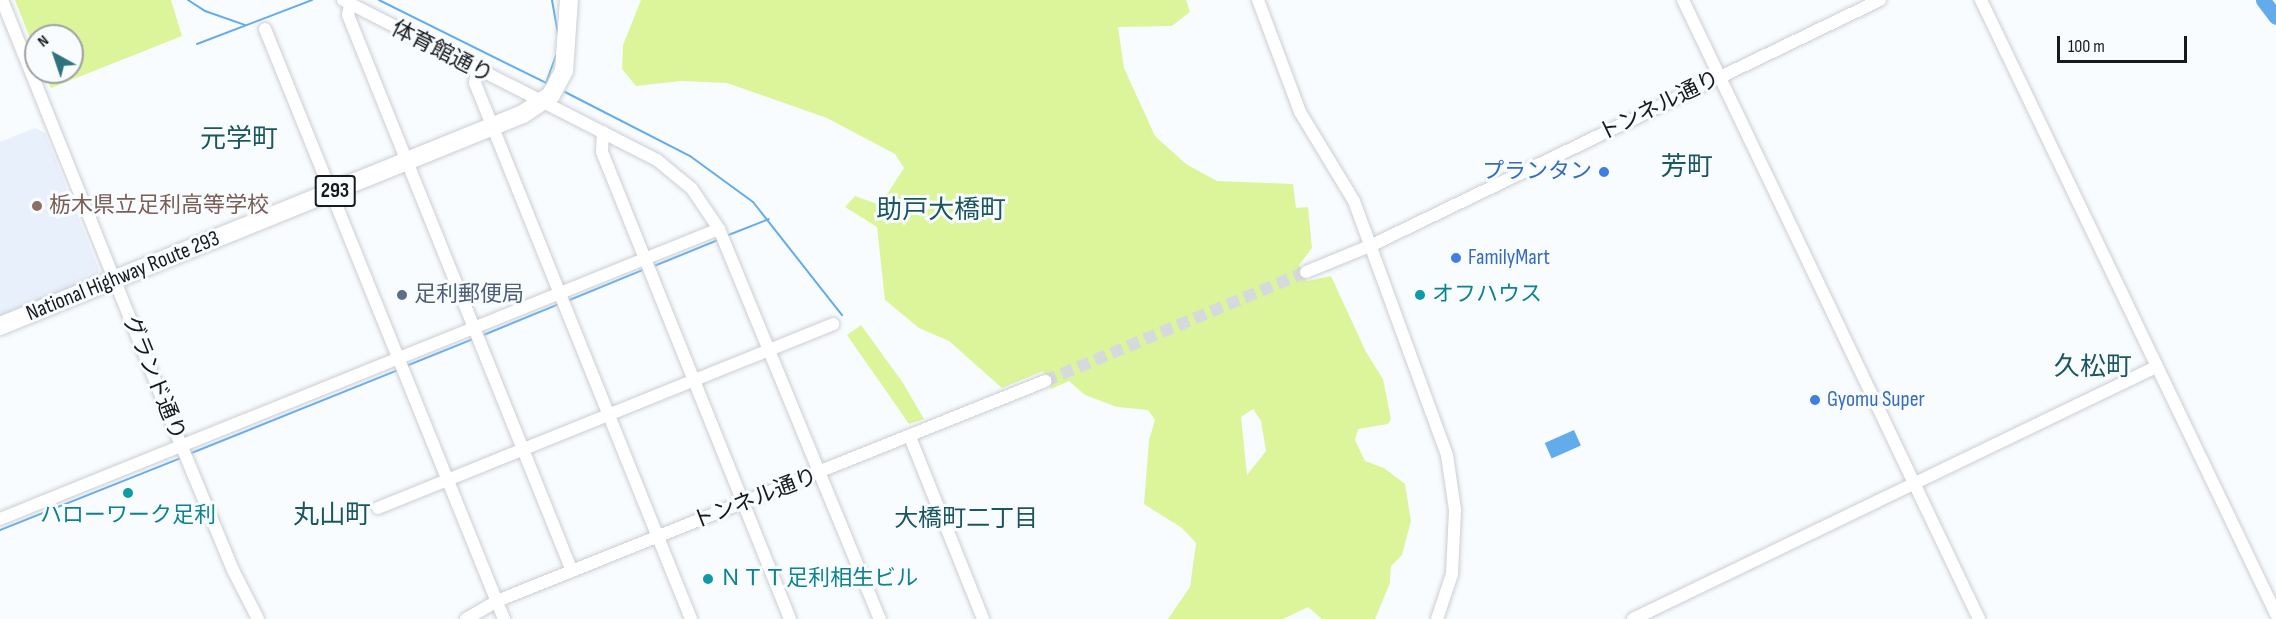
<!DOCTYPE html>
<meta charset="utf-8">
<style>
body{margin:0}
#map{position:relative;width:2276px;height:619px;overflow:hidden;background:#f9fcff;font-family:"Sofia Sans Condensed","Noto Sans JP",sans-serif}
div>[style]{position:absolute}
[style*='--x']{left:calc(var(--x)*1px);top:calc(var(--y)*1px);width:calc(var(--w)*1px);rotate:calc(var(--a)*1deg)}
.built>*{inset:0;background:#e8f0fb}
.green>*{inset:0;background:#dcf59b}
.water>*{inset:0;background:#63aceb;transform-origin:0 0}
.stream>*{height:2px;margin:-1px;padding:0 1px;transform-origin:1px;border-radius:1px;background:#63aceb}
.river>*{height:15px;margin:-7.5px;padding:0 7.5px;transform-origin:7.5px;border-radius:7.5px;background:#63aceb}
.minor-tunnel>*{height:12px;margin-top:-6px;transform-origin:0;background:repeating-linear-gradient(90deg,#d7dadd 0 12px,transparent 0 18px)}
.roads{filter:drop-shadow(0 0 2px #caced3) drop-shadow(0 0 2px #caced3)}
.minor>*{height:12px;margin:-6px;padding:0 6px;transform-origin:6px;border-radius:6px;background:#fff}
.highway>*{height:18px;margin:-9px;padding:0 9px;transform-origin:9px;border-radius:9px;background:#fff}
.dots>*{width:16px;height:16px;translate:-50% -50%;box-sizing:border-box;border:3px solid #f9fcff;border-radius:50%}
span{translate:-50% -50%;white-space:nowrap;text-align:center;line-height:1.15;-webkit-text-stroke:6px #f9fcff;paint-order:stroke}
.shield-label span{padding:2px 4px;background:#f9fcff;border:2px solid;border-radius:4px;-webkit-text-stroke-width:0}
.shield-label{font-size:21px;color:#18191b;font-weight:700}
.street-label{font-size:22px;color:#18191b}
.shop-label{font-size:22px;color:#366cbe}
.right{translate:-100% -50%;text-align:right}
.left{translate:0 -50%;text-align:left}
.education-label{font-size:22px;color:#785e54}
.service-label{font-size:22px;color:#4e5e75}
.culture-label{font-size:22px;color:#0d838f}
.neighbourhood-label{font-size:24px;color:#1c565f}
.quarter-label{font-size:26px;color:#1c565f}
.north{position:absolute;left:24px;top:24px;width:60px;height:60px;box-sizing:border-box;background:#f9fcff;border:2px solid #9fa1a4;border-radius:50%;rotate:320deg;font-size:16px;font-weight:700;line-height:24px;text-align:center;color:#18191b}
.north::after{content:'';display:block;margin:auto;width:21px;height:27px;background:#2d747f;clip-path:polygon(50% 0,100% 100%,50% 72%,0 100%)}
.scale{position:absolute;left:2057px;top:36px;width:130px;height:27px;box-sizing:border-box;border:3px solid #18191b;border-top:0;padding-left:8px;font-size:18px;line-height:21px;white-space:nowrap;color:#18191b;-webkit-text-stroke:4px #f9fcff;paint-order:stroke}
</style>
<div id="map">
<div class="built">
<i style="clip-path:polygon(35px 128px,45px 133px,99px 270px,96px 279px,0 318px,0 142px)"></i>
</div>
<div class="green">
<i style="clip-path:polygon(15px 0,171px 0,182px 36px,51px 88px,44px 72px,72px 72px,72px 36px,36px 36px,36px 53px)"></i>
<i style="clip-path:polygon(evenodd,641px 0,1186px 0,1190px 12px,1172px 26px,1118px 27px,1124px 68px,1155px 136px,1186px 164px,1217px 181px,1293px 184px,1296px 208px,1308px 207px,1312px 248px,1299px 265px,1307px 281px,1331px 276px,1366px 352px,1383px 379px,1391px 419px,1388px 424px,1358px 429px,1355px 440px,1365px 461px,1384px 468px,1405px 484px,1411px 521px,1402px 555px,1391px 566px,1390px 583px,1375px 619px,1322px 619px,1308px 607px,1283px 619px,1168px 619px,1190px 587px,1196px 543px,1182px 528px,1144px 504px,1149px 440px,1155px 420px,1148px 410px,1117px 407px,1085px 395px,1069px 381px,1051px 389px,1043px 371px,1002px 388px,949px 341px,919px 328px,885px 300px,877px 227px,845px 207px,855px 196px,880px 205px,904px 168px,895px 154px,827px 118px,727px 83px,681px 81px,636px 86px,622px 69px,623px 45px,641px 0,1253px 409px,1261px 421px,1266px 451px,1247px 475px,1241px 417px,1253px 409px)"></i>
<i style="clip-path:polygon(861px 325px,903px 383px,924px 419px,909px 424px,847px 335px)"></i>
</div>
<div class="water">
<i style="left:1574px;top:430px;width:17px;height:32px;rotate:66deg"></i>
</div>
<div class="stream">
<i style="--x:188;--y:0;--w:20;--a:33"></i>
<i style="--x:205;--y:11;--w:42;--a:19.3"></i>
<i style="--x:379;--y:0;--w:186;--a:26.4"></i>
<i style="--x:546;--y:83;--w:29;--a:-70"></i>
<i style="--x:552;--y:0;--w:34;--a:80"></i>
<i style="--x:197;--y:44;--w:123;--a:-20.9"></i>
<i style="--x:565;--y:92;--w:140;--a:27.1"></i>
<i style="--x:690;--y:156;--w:78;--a:36.1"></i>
<i style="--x:753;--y:202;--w:144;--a:51.8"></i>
<i style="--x:726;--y:236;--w:46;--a:-21.6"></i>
<i style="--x:654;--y:266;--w:69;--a:-22.1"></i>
<i style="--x:567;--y:301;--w:84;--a:-22.3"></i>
<i style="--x:481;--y:336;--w:84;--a:-22.3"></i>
<i style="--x:406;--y:366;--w:72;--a:-21.9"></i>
<i style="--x:189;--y:454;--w:225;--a:-21.9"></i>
<i style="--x:0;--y:530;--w:195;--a:-21.7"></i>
</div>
<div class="river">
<i style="--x:2263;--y:0;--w:21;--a:53"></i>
</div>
<div class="minor-tunnel">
<i style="--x:1045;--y:381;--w:283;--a:-22.7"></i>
</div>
<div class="roads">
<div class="minor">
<i style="--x:2;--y:0;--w:482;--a:68.1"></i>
<i style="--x:182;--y:447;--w:133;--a:67.5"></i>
<i style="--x:233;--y:570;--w:55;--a:63"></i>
<i style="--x:343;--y:0;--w:352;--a:27"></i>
<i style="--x:657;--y:160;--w:45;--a:39.6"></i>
<i style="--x:692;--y:189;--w:48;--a:56"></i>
<i style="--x:719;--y:229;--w:422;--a:67.6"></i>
<i style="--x:1258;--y:0;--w:120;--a:69.4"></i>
<i style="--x:1300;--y:112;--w:104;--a:58.8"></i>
<i style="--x:1354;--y:201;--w:270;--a:69.9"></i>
<i style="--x:1447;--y:455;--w:56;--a:81.7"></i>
<i style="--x:1455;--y:510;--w:64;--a:92.7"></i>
<i style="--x:1452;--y:574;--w:47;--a:108.4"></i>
<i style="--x:1683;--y:0;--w:686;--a:64.44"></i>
<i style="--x:1981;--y:0;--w:681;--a:64.34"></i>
<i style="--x:350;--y:5;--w:10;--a:101"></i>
<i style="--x:348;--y:15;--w:599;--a:68.06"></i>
<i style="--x:265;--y:29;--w:637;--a:67.95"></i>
<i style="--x:477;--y:70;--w:13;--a:99"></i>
<i style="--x:475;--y:83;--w:578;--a:68.05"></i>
<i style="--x:603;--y:132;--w:20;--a:93"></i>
<i style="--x:602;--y:152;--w:503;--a:68.07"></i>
<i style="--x:1306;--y:272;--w:71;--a:-22.2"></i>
<i style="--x:1372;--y:245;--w:564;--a:-25.75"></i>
<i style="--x:910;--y:437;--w:196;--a:68.1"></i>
<i style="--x:378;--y:508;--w:491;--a:-22"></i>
<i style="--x:0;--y:519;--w:775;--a:-21.97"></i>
<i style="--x:466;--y:619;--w:36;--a:-30"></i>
<i style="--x:497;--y:601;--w:591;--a:-21.87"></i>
<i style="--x:1633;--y:619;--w:581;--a:-25.73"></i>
</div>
<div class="highway">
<i style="--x:0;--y:326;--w:564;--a:-22.07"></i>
<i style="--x:523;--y:114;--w:34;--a:-34"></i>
<i style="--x:551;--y:95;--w:27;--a:-62"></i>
<i style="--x:564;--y:71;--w:71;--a:-86"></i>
</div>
</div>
<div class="dots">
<i style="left:1604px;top:172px;background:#3f7fe0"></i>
<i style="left:37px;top:206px;background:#8d6e63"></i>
<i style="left:1456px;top:258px;background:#3f7fe0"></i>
<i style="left:402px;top:295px;background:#5c6f8a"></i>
<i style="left:1420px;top:295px;background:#0f9aa8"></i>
<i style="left:1815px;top:400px;background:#3f7fe0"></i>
<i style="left:128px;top:493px;background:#0f9aa8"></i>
<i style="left:708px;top:579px;background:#0f9aa8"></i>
</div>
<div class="shield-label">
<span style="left:335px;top:191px">293</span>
</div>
<div class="street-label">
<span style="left:442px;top:52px;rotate:27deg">体育館通り</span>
<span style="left:1659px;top:106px;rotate:-26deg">トンネル通り</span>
<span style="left:123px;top:276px;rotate:-22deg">National Highway Route 293</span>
<span style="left:154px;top:378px;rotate:68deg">グランド通り</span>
<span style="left:755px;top:499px;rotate:-21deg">トンネル通り</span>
</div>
<div class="shop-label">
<span class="right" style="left:1592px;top:172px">プランタン</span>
<span class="left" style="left:1468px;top:258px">FamilyMart</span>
<span class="left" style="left:1827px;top:400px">Gyomu Super</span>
</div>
<div class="education-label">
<span class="left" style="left:49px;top:206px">栃木県立足利高等学校</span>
</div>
<div class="service-label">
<span class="left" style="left:414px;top:295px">足利郵便局</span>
</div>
<div class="culture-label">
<span class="left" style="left:1432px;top:295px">オフハウス</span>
<span style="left:128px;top:516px">ハローワーク足利</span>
<span class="left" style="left:720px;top:579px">ＮＴＴ足利相生ビル</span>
</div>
<div class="neighbourhood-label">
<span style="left:966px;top:519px">大橋町二丁目</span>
</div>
<div class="quarter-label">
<span style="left:239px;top:140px">元学町</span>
<span style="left:1687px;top:168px">芳町</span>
<span style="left:941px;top:211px">助戸大橋町</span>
<span style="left:2093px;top:368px">久松町</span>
<span style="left:332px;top:516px">丸山町</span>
</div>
<div class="north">N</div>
<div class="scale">100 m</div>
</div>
